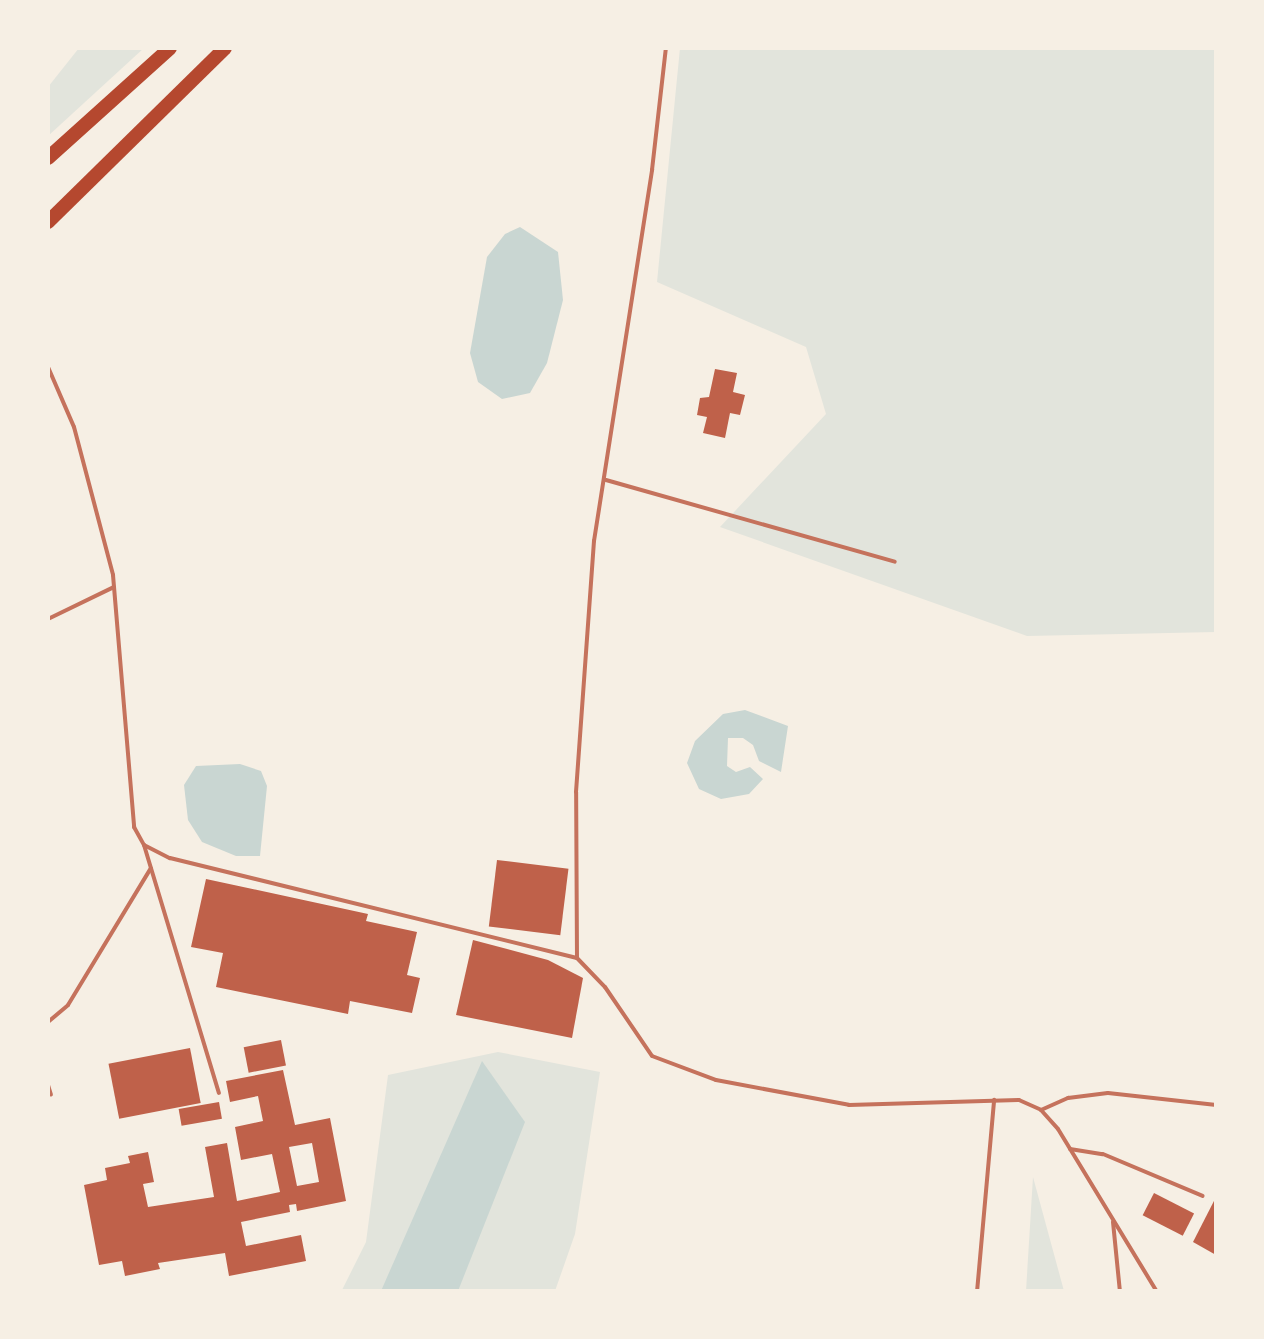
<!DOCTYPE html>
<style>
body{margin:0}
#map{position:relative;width:1264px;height:1339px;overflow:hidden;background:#f6efe4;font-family:"PT Sans Narrow",sans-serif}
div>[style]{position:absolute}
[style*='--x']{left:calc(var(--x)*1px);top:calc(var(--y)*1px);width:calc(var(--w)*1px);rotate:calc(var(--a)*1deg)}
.green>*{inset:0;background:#e2e4dc}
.water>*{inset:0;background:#c9d6d2}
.building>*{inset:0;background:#bf614a;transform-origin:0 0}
.service>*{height:4px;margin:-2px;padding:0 2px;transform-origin:2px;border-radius:2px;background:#c5725c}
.trunk>*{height:14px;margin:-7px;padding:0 7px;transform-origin:7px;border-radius:7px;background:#b5482f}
span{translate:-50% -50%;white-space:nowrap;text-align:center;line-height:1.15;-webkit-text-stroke:8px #f6efe4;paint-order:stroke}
.frame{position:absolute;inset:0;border:50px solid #f6efe4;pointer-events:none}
</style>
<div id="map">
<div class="green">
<i style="clip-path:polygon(79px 48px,144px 48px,48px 136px,48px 87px)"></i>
<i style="clip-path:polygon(680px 48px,1216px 48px,1216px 632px,1027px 636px,720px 527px,826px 414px,806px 347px,657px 282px)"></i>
<i style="clip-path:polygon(498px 1052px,600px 1072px,575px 1234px,555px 1291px,341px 1292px,366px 1242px,388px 1075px)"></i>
<i style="clip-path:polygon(1033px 1177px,1064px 1291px,1026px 1291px)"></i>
</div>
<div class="water">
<i style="clip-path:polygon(520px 227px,558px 252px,563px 300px,547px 363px,530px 393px,502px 399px,478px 382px,470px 353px,487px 257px,505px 234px)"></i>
<i style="clip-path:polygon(745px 710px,788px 726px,781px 772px,759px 761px,753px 745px,743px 738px,728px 738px,727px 766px,736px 772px,750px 767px,763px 779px,749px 794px,721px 799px,699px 789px,687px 763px,695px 741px,723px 714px)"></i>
<i style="clip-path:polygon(240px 764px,261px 771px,267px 786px,260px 856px,236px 856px,202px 842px,188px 820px,184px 785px,196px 766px)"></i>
<i style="clip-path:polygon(482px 1061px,525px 1122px,458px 1291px,381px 1291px)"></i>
</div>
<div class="building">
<i style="clip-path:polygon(715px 369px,737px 373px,733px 392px,745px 395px,740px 415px,730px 413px,725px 438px,703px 433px,707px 417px,697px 415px,700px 398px,709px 397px)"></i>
<i style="left:497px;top:860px;width:72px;height:67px;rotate:7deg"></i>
<i style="clip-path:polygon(206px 879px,368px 914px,366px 921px,417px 932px,407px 975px,420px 978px,412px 1013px,350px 1001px,348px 1014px,216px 987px,223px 953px,191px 947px)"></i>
<i style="clip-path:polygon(473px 940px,548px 960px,583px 978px,572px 1038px,456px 1015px)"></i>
<i style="left:281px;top:1040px;width:26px;height:38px;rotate:79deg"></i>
<i style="left:190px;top:1048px;width:56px;height:83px;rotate:79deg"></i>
<i style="clip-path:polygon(evenodd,283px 1070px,295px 1125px,330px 1118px,346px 1201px,297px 1211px,296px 1204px,289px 1205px,290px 1212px,241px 1222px,246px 1246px,301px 1235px,306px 1261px,229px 1276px,225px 1253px,158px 1263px,160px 1269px,125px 1276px,122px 1261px,99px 1265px,84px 1185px,107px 1180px,105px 1168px,130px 1163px,128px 1156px,148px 1152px,154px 1182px,143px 1184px,148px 1207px,214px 1197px,205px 1147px,227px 1143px,237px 1201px,280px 1192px,272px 1154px,241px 1160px,235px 1127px,263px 1121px,258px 1096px,230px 1102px,226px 1081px,283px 1070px,312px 1143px,319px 1182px,297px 1186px,289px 1147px,312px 1143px)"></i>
<i style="left:219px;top:1102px;width:17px;height:41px;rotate:80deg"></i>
<i style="left:1154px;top:1193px;width:45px;height:25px;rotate:27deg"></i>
<i style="clip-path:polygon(1216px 1197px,1216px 1255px,1193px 1242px)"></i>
</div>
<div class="service">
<i style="--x:48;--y:367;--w:65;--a:66.6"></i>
<i style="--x:74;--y:427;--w:153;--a:75.2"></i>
<i style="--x:113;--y:575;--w:253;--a:85.2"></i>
<i style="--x:134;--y:827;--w:21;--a:61"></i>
<i style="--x:144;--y:845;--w:29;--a:27"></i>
<i style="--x:170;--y:858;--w:419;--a:13.8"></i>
<i style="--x:577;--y:958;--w:40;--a:46"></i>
<i style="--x:605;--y:987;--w:83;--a:55.7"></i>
<i style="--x:652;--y:1056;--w:68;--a:20.6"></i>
<i style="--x:716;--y:1080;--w:135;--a:10.6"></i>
<i style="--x:849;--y:1105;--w:170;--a:-1.7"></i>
<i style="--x:1019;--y:1100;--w:24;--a:24"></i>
<i style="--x:1041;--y:1110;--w:25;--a:48"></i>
<i style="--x:1058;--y:1129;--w:191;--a:58.7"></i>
<i style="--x:606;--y:480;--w:300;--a:15.8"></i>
<i style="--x:48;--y:619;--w:73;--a:-25.9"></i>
<i style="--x:144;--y:845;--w:259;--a:73.2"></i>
<i style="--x:577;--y:958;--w:166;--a:-90.3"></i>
<i style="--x:576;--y:792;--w:252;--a:-85.9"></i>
<i style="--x:594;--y:541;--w:376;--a:-81.1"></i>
<i style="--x:652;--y:170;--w:123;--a:-83.5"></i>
<i style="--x:48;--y:1022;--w:26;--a:-40"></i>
<i style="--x:68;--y:1005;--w:160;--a:-58.8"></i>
<i style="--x:48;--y:1085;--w:10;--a:73"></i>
<i style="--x:1041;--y:1110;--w:30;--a:-24"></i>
<i style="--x:1068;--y:1098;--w:40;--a:-7.1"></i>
<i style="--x:1108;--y:1093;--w:109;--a:6.3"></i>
<i style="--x:1070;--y:1149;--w:33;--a:9"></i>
<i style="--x:1103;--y:1154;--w:108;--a:22.8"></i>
<i style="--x:1113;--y:1222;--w:70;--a:84.3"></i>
<i style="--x:977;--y:1292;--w:193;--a:-84.9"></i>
</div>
<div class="trunk">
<i style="--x:48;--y:158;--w:164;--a:-42"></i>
<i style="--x:48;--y:222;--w:248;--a:-44.5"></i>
</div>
<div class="frame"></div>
</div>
